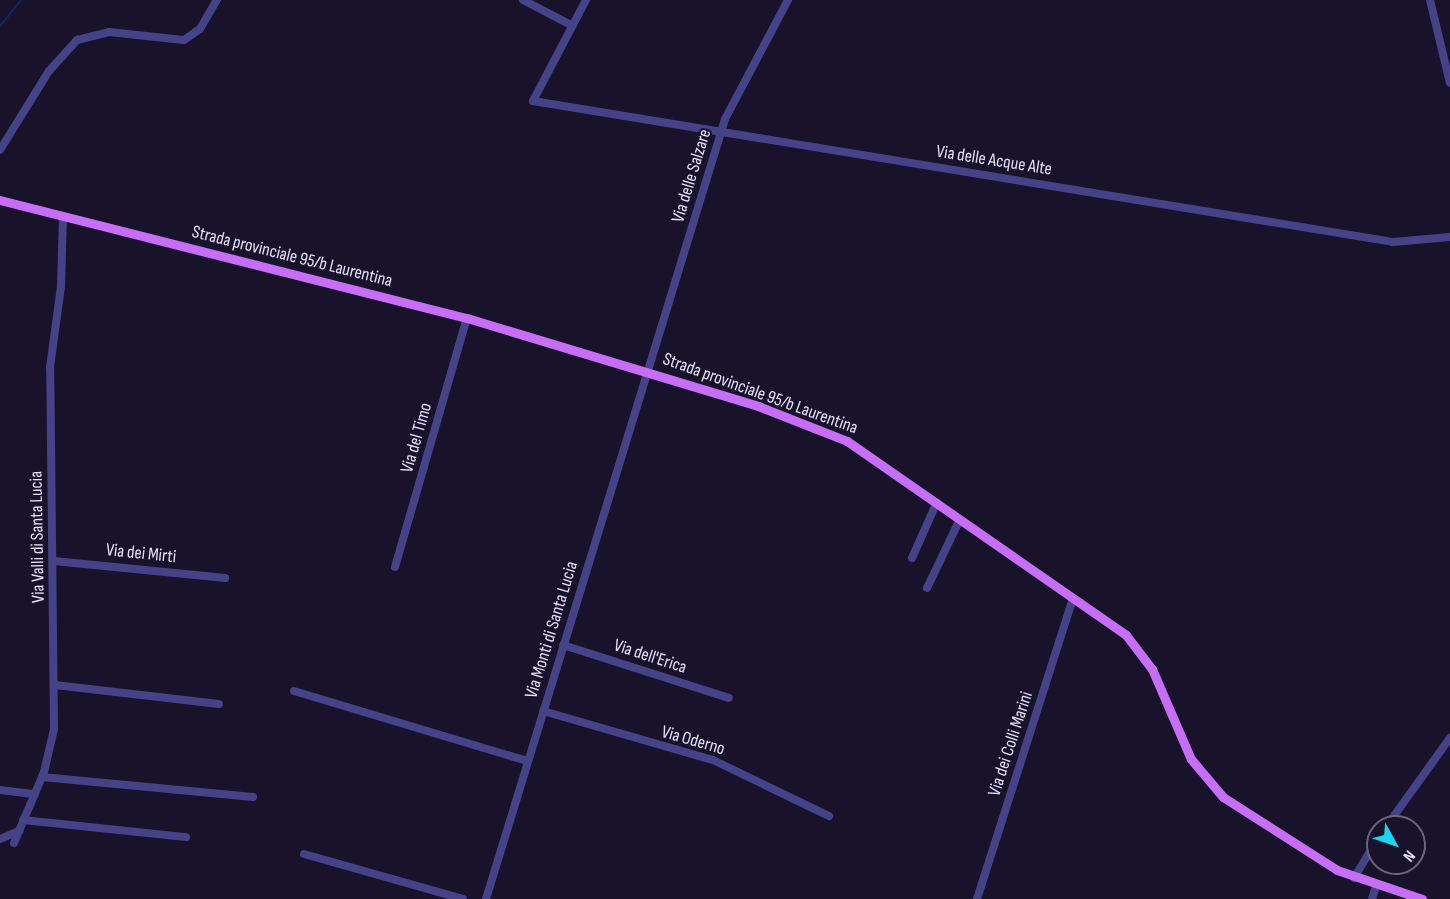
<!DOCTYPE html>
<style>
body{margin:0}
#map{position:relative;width:1450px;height:899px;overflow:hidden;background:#18132b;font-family:"Sofia Sans Condensed",sans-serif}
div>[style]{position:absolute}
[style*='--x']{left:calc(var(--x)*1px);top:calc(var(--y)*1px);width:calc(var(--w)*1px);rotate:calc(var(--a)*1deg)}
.stream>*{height:2px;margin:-1px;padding:0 1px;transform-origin:1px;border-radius:1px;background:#132950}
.minor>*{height:8px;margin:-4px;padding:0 4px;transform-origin:4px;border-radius:4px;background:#464287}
.major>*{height:9px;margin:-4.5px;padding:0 4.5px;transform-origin:4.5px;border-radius:4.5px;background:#c76ef6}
span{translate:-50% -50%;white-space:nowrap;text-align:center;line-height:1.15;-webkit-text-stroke:4.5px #18132b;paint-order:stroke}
.street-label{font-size:18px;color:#e4e0fd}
.north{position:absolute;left:1366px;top:815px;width:60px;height:60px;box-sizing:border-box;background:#18132b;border:2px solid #6a657f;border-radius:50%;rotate:130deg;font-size:16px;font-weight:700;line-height:24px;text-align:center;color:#e4e0fd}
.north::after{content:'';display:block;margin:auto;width:21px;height:27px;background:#19d5f0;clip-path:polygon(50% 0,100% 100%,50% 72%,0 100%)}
</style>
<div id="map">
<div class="stream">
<i style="--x:0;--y:26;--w:33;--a:-51"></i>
</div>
<div class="minor">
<i style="--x:523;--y:0;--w:56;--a:27.5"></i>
<i style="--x:586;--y:0;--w:114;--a:117.7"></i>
<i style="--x:533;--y:101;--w:871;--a:9.31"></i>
<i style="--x:1393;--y:242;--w:57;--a:-5"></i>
<i style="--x:1430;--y:0;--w:85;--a:76.5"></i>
<i style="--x:0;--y:150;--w:93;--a:-58.2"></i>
<i style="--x:49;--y:71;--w:42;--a:-47.9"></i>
<i style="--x:77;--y:40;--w:33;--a:-14"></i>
<i style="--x:109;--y:32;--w:75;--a:6.1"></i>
<i style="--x:184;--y:40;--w:19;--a:-35"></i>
<i style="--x:200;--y:29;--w:34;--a:-60"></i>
<i style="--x:912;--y:558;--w:61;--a:-65.9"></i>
<i style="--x:54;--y:561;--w:172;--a:5.7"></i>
<i style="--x:395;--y:567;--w:259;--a:-73.9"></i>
<i style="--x:927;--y:588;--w:76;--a:-64.4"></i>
<i style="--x:563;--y:645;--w:174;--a:17.7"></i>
<i style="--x:55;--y:685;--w:165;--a:6.6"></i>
<i style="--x:294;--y:691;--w:244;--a:16.7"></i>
<i style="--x:543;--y:711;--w:177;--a:16.1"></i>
<i style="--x:713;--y:760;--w:129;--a:25.8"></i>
<i style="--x:42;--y:777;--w:212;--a:5.4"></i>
<i style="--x:0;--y:790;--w:35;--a:7"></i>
<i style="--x:23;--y:820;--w:164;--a:6"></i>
<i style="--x:1386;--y:827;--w:110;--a:-54.3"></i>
<i style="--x:0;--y:839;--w:21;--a:-23"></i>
<i style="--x:19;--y:831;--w:64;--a:-67"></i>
<i style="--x:44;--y:772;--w:44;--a:-76.9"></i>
<i style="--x:54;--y:729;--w:362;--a:-90.6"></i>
<i style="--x:50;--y:367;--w:81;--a:-82.2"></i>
<i style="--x:61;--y:287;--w:70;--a:-88.4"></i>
<i style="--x:14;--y:843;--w:13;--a:-67"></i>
<i style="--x:304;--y:854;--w:165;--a:15.8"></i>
<i style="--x:1354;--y:878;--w:47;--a:-59"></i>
<i style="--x:486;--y:899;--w:816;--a:-72.96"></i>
<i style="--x:725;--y:119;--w:135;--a:-62.1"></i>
<i style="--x:977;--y:899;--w:316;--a:-72.3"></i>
<i style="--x:1372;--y:899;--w:14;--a:-73"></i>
</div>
<div class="major">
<i style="--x:0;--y:200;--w:482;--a:14.2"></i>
<i style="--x:467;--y:318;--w:304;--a:16.8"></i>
<i style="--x:758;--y:406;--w:96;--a:21.5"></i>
<i style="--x:847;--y:441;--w:340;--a:34.8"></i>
<i style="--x:1126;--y:635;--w:43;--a:52.6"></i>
<i style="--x:1152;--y:669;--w:98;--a:66.6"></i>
<i style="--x:1191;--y:759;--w:50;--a:49.9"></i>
<i style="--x:1223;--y:797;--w:135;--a:32.6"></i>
<i style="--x:1337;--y:870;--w:90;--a:18.8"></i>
</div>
<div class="street-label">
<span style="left:994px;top:161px;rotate:9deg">Via delle Acque Alte</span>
<span style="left:692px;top:176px;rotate:-73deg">Via delle Salzare</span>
<span style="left:292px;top:257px;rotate:14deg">Strada provinciale 95/b Laurentina</span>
<span style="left:760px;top:394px;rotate:20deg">Strada provinciale 95/b Laurentina</span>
<span style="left:417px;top:438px;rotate:-74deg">Via del Timo</span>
<span style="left:38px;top:537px;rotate:-91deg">Via Valli di Santa Lucia</span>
<span style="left:141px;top:554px;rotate:6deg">Via dei Mirti</span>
<span style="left:552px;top:630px;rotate:-73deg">Via Monti di Santa Lucia</span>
<span style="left:650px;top:657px;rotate:18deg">Via dell'Erica</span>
<span style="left:693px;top:741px;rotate:16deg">Via Oderno</span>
<span style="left:1011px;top:744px;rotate:-72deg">Via dei Colli Marini</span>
</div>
<div class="north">N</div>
</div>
